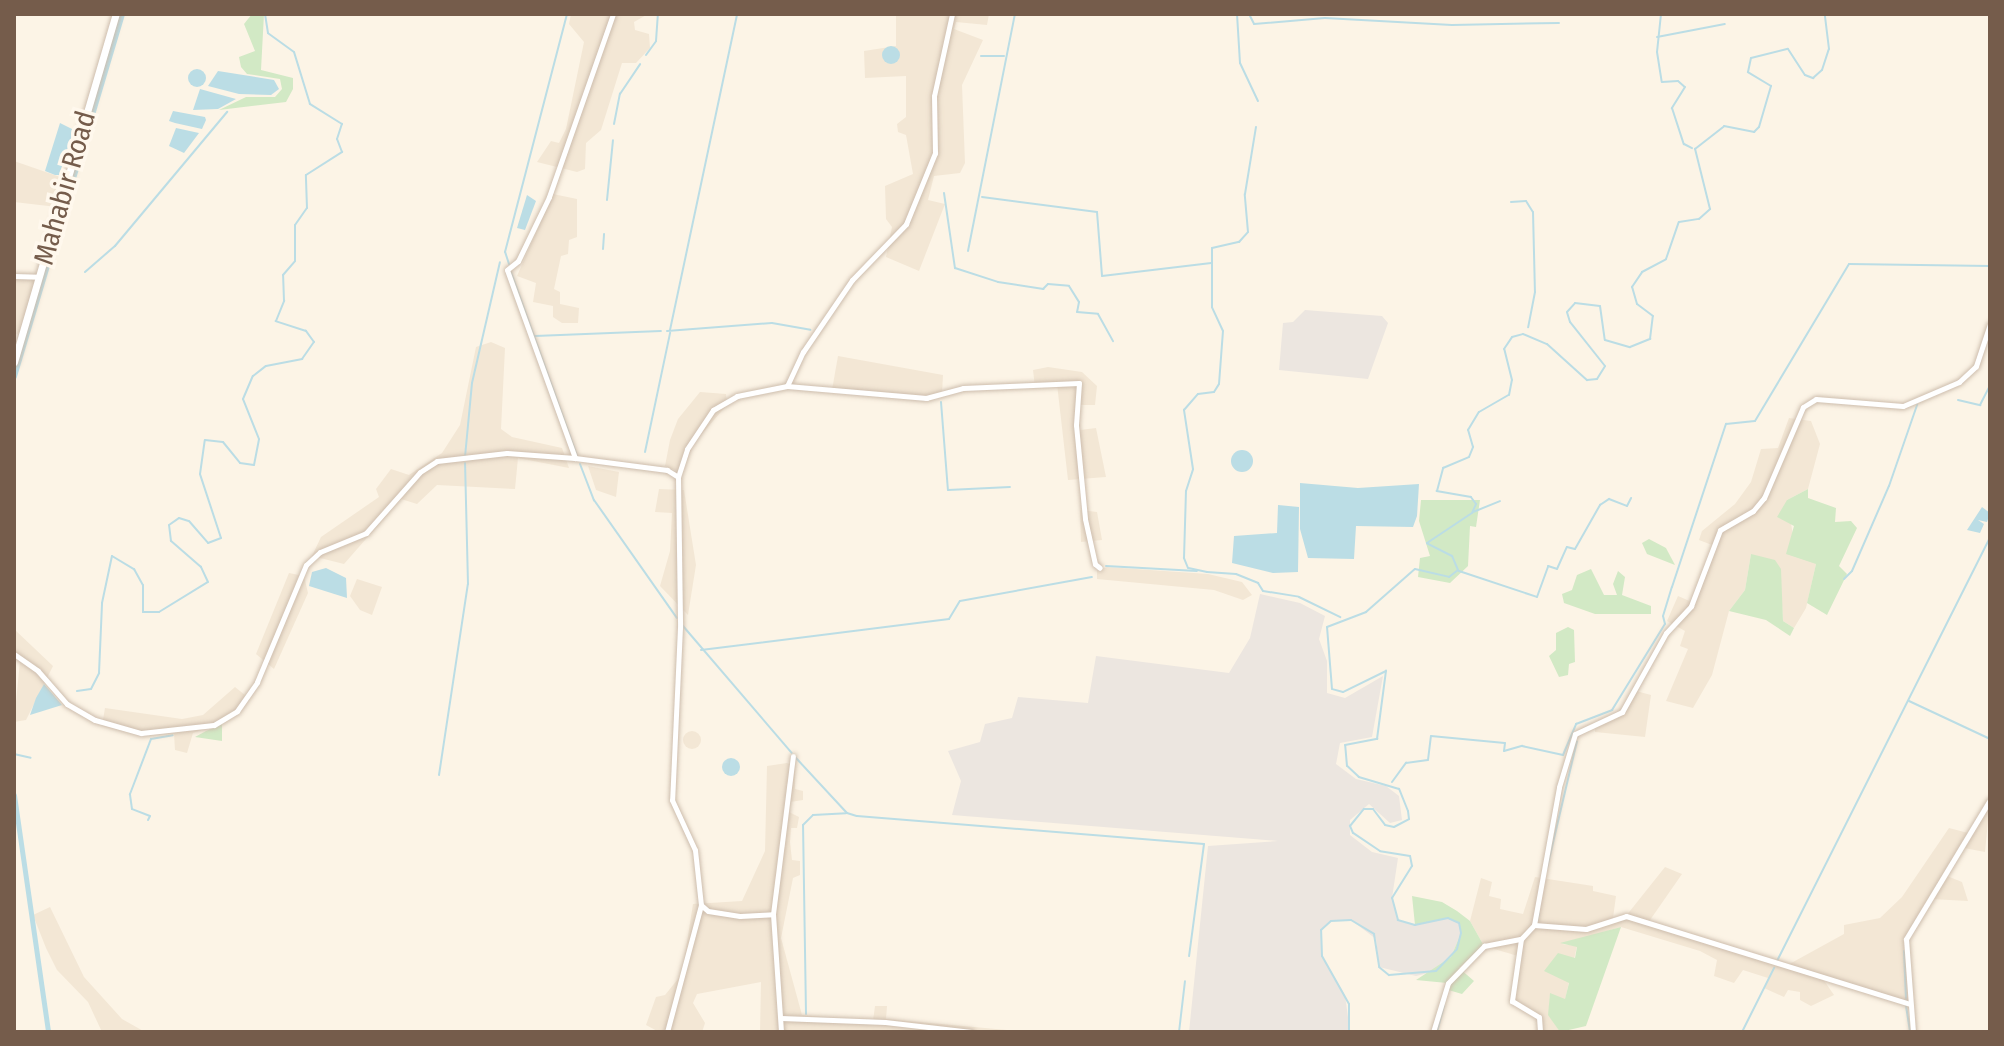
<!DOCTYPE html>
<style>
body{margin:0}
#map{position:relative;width:2004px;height:1046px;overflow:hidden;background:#fcf4e6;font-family:"Fira Sans Condensed",sans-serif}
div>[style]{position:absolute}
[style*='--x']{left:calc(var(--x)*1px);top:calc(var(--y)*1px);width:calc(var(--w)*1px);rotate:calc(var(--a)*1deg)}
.residential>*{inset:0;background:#f3e7d5}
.round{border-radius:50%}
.industrial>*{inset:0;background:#ece6e0}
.green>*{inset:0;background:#d2e9c5}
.water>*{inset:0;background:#bbdde5}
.stream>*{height:2px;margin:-1px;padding:0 1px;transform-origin:1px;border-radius:1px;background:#bbdde5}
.canal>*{height:5px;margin:-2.5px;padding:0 2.5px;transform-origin:2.5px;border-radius:2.5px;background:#bbdde5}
.roads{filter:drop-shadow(0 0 2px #cdbdad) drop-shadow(0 0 2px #cdbdad)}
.street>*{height:5px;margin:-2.5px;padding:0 2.5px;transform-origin:2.5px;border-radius:2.5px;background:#fff}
.secondary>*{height:7px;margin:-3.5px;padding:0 3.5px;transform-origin:3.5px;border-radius:3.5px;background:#fff}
span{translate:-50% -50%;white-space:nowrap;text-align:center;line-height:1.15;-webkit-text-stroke:7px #fff8ed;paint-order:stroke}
.street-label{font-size:28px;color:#755c4b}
.frame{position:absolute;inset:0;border:16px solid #755c4b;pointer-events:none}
</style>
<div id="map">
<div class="residential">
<i style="clip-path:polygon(571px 14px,648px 14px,634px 22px,635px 30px,649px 34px,650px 48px,636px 63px,622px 63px,601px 130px,586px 143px,585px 169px,577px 172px,537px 162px,551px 141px,559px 143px,566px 129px,584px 42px,569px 24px)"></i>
<i style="clip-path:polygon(896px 14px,989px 14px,987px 25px,956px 22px,954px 29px,983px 40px,962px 85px,965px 163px,960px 173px,934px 176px,928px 200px,945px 204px,919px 271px,886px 257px,892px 227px,886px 219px,885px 186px,913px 174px,906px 135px,898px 132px,897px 124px,906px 117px,906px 76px,865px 78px,864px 51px,896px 46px)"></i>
<i style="clip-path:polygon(14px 161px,66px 179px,57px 207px,14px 202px)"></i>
<i style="clip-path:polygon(553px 194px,577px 199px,577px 237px,569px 240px,568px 254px,561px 256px,554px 289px,560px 292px,560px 304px,579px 308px,578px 323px,562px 323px,553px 317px,553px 306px,533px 302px,536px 283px,517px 276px)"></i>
<i style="clip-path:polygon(14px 275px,36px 276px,20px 333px,14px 335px)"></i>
<i style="clip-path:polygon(491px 342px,505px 348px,501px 429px,512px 437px,562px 448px,569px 468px,518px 458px,515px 489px,437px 485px,417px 504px,401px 499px,344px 564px,312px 556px,321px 537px,379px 497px,376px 489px,391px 469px,409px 475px,442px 453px,460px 425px,476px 347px)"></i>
<i style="clip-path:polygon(838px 356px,943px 375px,942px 394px,926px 398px,832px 390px)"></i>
<i style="clip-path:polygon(1048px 367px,1082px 372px,1097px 386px,1095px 405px,1078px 405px,1080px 430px,1096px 428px,1106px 477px,1068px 480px,1057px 384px,1035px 387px,1033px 370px)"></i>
<i style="clip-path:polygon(700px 392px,726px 394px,727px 405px,694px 443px,682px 473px,665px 466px,670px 440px,678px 419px)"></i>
<i style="clip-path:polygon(1789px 418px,1811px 421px,1820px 444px,1808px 489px,1787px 500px,1793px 535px,1816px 564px,1806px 608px,1794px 628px,1783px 621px,1782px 604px,1751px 554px,1745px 590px,1729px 611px,1712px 675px,1693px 708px,1666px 701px,1688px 649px,1680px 646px,1685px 631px,1667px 621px,1678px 596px,1692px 602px,1712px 545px,1699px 540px,1702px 531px,1735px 504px,1751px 482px,1761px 449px,1778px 448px)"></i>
<i style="clip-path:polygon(588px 466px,619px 472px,616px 497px,596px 490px)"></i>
<i style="clip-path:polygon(659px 489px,684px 490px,696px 565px,688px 615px,660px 586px,670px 551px,672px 513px,655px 512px)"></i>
<i style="clip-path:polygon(1080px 510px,1097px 512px,1102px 540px,1081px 542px)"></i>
<i style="clip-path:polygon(1107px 567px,1208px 574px,1242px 582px,1252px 595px,1243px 600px,1214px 590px,1097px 579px,1097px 570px)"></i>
<i style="clip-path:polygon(289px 573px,304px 576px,308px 593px,274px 669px,256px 654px)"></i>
<i style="clip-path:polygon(357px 579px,382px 587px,372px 615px,360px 610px,350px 596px)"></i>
<i style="clip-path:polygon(14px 629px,53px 666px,26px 720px,14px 722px,20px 661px,14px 657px)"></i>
<i style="clip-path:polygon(235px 687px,250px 699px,226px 721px,193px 733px,187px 753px,175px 750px,174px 734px,138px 735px,102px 726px,105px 708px,182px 719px,203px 715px)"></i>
<i style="clip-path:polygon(1636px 691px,1651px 695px,1645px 737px,1595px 732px,1595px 724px,1614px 720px)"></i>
<i class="round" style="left:683px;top:731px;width:18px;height:18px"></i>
<i style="clip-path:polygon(787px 763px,795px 766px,795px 789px,803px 791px,803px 800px,790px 802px,789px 812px,799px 817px,797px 828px,791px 828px,790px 842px,792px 860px,800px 861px,800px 875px,793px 878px,781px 938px,802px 1015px,873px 1021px,875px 1006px,887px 1006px,886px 1019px,1029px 1032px,760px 1032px,761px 982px,697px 994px,693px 1003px,705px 1023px,702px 1032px,659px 1032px,646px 1025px,656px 997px,665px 995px,682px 974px,693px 904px,742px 901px,765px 851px,767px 766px)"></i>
<i style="clip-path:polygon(1990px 800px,1985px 852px,1964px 848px,1947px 876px,1962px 882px,1968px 901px,1931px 899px,1906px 939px,1910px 1004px,1823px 979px,1834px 995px,1811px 1006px,1800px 1000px,1800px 992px,1788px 990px,1784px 997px,1764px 988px,1768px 978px,1743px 970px,1734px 983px,1714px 976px,1717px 960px,1700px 951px,1621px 927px,1562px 944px,1577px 946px,1565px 1000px,1550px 994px,1549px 1015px,1560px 1032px,1540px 1032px,1539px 1017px,1513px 1004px,1518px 956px,1484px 946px,1470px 921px,1481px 878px,1492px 882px,1489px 896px,1501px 899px,1500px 909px,1523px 914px,1535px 877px,1593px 886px,1593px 891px,1616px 896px,1613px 918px,1626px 916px,1665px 867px,1682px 874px,1648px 923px,1784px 967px,1844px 934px,1844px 925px,1880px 918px,1902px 897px,1949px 828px,1972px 834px)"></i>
<i style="clip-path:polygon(50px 907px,84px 977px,122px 1019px,145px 1032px,102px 1032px,88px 1002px,57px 970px,46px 948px,33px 915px)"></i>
</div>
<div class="industrial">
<i style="clip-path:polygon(1305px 310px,1382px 316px,1388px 323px,1368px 379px,1279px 370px,1283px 323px,1293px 322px)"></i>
<i style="clip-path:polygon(1260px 594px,1300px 603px,1325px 616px,1319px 639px,1327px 661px,1327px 693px,1345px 698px,1383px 676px,1372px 737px,1340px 743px,1336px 764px,1356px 779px,1386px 786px,1399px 796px,1402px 820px,1390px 823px,1369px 804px,1350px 820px,1350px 835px,1372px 852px,1398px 858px,1392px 898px,1398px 920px,1415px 925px,1448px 918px,1459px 923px,1461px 933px,1451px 957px,1436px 971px,1416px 976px,1379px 967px,1376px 939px,1351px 920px,1331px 921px,1321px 931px,1322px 956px,1345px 995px,1350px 1032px,1189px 1032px,1208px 846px,1278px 841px,952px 815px,961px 781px,948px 751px,980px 742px,985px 724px,1012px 718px,1018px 697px,1088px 703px,1096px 656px,1229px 673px,1250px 638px)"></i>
</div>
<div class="green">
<i style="clip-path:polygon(252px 14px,264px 14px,261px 70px,293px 78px,293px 89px,286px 102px,219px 110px,246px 97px,275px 97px,282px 89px,280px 79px,247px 74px,241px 67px,239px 57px,255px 51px,244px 24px)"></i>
<i style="clip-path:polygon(1808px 489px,1808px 498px,1836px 508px,1835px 522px,1851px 521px,1857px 528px,1839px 566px,1847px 574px,1827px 615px,1807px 603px,1816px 564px,1786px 554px,1794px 526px,1777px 517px,1787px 500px)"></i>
<i style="clip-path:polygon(1421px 500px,1480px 500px,1476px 527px,1470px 526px,1468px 566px,1450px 583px,1418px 577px,1420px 558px,1430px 556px,1419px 521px)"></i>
<i style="clip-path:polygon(1649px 539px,1666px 548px,1675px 565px,1647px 554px,1642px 543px)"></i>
<i style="clip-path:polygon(1751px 554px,1775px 560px,1781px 569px,1783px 621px,1794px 628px,1790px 636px,1766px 620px,1729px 611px,1745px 590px)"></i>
<i style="clip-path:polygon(1591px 569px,1604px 595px,1617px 595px,1613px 584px,1618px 571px,1625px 577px,1622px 595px,1651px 606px,1651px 614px,1595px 614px,1564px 603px,1562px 594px,1572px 590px,1577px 575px)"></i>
<i style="clip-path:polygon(1568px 627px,1574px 630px,1575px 662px,1569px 664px,1568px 675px,1559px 677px,1549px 656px,1556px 650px,1556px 633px)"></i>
<i style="clip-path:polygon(222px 724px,222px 741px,195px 737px,206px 731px)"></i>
<i style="clip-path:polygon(1412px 896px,1442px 902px,1457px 911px,1470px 921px,1484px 946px,1459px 968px,1474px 981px,1462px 994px,1445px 989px,1447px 983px,1416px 980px,1451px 957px,1461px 933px,1459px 923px,1448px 918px,1415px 925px)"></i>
<i style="clip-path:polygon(1621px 927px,1586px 1026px,1560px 1032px,1548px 1015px,1550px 993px,1565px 999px,1569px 983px,1544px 971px,1558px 953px,1575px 958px,1577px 947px,1560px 943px)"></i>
</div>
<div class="water">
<i class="round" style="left:882px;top:46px;width:18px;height:18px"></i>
<i class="round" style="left:188px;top:69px;width:18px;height:18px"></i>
<i style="clip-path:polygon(218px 71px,274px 80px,279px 89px,271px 95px,239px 94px,208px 86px)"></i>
<i style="clip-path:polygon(200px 89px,236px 99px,218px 109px,193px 110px)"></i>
<i style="clip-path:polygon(173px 111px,205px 117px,206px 120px,202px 129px,175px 123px,169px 121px)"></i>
<i style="clip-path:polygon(60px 123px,74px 130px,59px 175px,55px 175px,45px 171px)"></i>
<i style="clip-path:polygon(176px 128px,199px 133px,184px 153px,169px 146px)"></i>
<i style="clip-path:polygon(527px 195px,536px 201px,525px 230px,517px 228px)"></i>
<i class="round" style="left:1231px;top:450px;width:22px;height:22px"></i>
<i style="clip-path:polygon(1300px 483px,1358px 488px,1419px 484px,1417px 516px,1413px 527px,1356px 526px,1354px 559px,1308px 558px,1300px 529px)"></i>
<i style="clip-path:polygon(1278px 505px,1299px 507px,1298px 572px,1273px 573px,1232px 563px,1234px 536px,1277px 533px)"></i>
<i style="clip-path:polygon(1982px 507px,1990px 513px,1987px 522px,1978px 520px,1984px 524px,1980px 533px,1967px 530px)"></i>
<i style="clip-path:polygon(326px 568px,346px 578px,347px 598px,309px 586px,312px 572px)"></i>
<i style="clip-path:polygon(44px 684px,62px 705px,30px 715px,36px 698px)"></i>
<i class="round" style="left:722px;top:758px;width:18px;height:18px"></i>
</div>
<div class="stream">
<i style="--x:1170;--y:14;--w:50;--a:0"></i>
<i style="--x:1237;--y:14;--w:49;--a:86.5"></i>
<i style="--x:1240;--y:63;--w:42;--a:64.7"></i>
<i style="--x:1249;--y:14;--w:11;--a:63"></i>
<i style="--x:1254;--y:24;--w:71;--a:-4.8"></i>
<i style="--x:1325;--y:18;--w:127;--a:3.2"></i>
<i style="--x:1452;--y:25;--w:107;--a:-1.1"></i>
<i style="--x:1661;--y:14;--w:38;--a:96"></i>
<i style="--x:1657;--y:52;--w:30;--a:81"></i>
<i style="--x:1662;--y:82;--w:16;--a:-4"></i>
<i style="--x:1678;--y:81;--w:9;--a:41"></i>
<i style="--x:1685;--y:87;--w:25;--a:122"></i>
<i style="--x:1672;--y:108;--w:38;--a:72"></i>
<i style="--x:1684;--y:144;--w:9;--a:27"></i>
<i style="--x:1657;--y:37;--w:69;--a:-10.8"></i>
<i style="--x:646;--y:55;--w:17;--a:-54"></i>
<i style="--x:656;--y:41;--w:27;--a:-86"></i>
<i style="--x:981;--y:56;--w:23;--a:0"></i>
<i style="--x:614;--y:124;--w:31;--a:-79"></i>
<i style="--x:620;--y:94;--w:36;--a:-56"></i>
<i style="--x:944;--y:193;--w:76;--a:81.7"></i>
<i style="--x:955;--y:268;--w:45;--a:18"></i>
<i style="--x:998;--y:282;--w:46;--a:8.8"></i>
<i style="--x:1043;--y:289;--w:7;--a:-45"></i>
<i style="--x:1048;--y:284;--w:21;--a:5"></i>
<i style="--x:1069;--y:286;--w:19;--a:58"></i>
<i style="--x:1079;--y:302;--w:10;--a:101"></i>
<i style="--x:1077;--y:312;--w:21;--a:5"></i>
<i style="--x:1098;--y:314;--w:31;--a:61"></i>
<i style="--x:982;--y:197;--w:116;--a:7.4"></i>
<i style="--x:1097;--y:212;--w:64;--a:85.5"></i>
<i style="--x:1102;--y:276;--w:110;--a:-6.8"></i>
<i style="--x:607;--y:200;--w:60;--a:-84.3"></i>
<i style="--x:1511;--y:202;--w:15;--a:-4"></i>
<i style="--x:1526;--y:201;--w:13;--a:58"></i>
<i style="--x:1533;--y:212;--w:80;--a:88.6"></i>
<i style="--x:1535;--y:292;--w:36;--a:101"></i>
<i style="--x:603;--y:249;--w:15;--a:-86"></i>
<i style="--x:968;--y:251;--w:242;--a:-78.8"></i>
<i style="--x:509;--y:264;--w:13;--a:-108"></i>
<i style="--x:505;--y:252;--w:246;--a:-75.4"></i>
<i style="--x:85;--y:272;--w:40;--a:-41"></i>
<i style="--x:115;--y:246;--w:175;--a:-50.1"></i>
<i style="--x:511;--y:272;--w:195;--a:70.2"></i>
<i style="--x:670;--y:330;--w:323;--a:-78"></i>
<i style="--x:667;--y:331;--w:105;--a:-4.4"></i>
<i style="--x:772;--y:323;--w:39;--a:10"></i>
<i style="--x:535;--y:336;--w:126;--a:-2.3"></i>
<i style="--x:1990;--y:353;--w:1;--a:90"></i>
<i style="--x:1958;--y:400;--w:23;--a:13"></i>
<i style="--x:1980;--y:405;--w:22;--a:-63"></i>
<i style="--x:941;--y:402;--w:88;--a:85.5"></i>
<i style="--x:948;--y:490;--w:62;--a:-2.8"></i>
<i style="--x:645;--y:452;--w:122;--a:-78.1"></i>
<i style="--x:465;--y:457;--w:74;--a:-84.6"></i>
<i style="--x:472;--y:383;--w:124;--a:-77"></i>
<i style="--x:580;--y:464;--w:39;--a:69"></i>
<i style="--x:594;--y:500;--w:144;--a:54.9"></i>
<i style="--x:1473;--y:512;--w:29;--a:-22"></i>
<i style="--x:1106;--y:566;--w:91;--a:3.1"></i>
<i style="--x:1459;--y:571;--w:82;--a:18.4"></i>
<i style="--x:1537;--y:597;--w:33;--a:-70"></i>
<i style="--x:1548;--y:566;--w:9;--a:18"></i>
<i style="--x:1557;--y:569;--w:24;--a:-66"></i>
<i style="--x:1567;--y:547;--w:8;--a:14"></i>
<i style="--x:1575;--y:549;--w:51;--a:-60.4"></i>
<i style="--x:1600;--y:505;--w:11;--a:-34"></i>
<i style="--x:1609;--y:499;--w:19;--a:21"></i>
<i style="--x:1627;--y:506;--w:9;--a:-63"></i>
<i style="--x:1207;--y:572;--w:19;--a:-168"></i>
<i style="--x:1188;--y:568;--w:11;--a:-112"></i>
<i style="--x:1184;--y:558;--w:67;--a:-88.3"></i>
<i style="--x:1186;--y:491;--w:23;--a:-72"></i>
<i style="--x:1193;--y:469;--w:60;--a:-98.7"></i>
<i style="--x:1184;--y:410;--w:21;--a:-49"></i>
<i style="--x:1198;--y:394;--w:16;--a:-7"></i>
<i style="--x:1214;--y:392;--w:9;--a:-58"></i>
<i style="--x:1219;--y:384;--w:53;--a:-85.7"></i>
<i style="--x:1223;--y:331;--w:26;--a:-115"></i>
<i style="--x:1212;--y:307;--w:59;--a:-90"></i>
<i style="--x:1212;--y:248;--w:28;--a:-13"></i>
<i style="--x:1239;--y:242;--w:13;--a:-48"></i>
<i style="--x:1248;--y:232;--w:38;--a:-95"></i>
<i style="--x:1245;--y:194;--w:68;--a:-80.7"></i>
<i style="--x:1207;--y:572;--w:29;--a:4"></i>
<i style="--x:1236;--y:574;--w:24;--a:22"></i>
<i style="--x:1258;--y:583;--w:9;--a:58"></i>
<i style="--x:1263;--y:591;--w:36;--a:9"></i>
<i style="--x:1299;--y:597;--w:46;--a:26"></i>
<i style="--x:1844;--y:579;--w:11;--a:-45"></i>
<i style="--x:1852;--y:571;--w:93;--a:-66.5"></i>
<i style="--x:1889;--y:486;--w:86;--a:-70.9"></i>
<i style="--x:683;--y:626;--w:167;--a:49.4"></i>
<i style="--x:701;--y:650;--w:250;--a:-7.1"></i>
<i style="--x:949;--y:619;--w:21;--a:-59"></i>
<i style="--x:960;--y:601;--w:134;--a:-10.3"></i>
<i style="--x:77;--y:691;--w:14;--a:-8"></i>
<i style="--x:91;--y:689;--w:18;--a:-63"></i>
<i style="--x:99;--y:673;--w:70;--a:-87.5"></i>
<i style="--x:102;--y:603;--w:48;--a:-78"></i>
<i style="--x:112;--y:556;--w:26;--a:31"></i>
<i style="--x:134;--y:569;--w:18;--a:61"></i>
<i style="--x:143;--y:585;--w:27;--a:90"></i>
<i style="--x:143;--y:612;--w:16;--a:0"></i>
<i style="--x:159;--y:612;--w:57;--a:-31.5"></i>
<i style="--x:208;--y:582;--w:17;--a:-115"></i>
<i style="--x:201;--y:567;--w:40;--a:-139"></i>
<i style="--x:171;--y:541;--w:16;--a:-97"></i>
<i style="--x:169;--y:525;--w:12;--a:-35"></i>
<i style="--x:179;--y:518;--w:10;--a:17"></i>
<i style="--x:189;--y:521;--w:29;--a:49"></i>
<i style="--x:208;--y:543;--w:14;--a:-21"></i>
<i style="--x:221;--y:538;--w:67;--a:-108.2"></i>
<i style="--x:200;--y:474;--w:34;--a:-82"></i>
<i style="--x:205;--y:440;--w:18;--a:6"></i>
<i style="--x:223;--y:442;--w:27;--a:51"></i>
<i style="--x:240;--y:463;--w:14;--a:8"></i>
<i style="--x:254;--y:465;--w:26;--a:-79"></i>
<i style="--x:259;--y:439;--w:43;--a:-111.8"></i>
<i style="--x:243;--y:399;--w:25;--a:-67"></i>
<i style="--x:253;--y:376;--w:16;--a:-38"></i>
<i style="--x:266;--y:366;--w:37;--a:-11"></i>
<i style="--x:302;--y:359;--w:21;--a:-55"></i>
<i style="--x:314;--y:342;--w:14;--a:-126"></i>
<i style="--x:306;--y:331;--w:32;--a:-162"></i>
<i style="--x:276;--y:321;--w:22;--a:-68"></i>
<i style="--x:284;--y:301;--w:26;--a:-92"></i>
<i style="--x:283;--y:275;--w:18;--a:-49"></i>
<i style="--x:295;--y:261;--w:36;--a:-90"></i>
<i style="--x:295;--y:225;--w:21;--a:-55"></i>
<i style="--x:307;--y:208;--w:33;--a:-92"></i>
<i style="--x:306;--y:175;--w:43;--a:-32.6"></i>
<i style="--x:342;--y:152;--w:14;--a:-111"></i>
<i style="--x:337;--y:139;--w:16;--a:-72"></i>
<i style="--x:342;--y:124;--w:38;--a:-148"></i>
<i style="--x:310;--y:104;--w:54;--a:-107.1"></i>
<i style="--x:294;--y:52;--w:32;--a:-144"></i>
<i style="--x:268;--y:33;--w:19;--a:-99"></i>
<i style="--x:1909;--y:701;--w:89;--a:25.1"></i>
<i style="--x:14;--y:754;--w:17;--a:13"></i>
<i style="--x:796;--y:758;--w:75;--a:47.2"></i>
<i style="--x:847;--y:813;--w:10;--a:17"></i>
<i style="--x:857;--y:816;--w:348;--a:4.6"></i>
<i style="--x:1204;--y:844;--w:113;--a:97.6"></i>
<i style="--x:439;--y:775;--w:193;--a:-81.4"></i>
<i style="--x:468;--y:584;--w:121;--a:-91.4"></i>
<i style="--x:1392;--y:782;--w:24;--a:-54"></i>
<i style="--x:1406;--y:763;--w:22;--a:-8"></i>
<i style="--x:1428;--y:760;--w:24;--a:-83"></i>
<i style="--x:1431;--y:736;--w:74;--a:5.4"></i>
<i style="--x:1505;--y:743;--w:8;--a:97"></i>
<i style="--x:1504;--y:751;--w:19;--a:-16"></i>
<i style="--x:1522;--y:746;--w:42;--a:12.4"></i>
<i style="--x:1563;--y:755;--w:34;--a:-67"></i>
<i style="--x:1576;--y:724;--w:39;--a:-21"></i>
<i style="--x:1612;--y:710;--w:101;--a:-58.4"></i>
<i style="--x:1665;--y:624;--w:8;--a:-104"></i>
<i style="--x:1663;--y:616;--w:30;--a:-73"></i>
<i style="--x:1672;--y:587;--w:172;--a:-71.7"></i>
<i style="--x:1726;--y:424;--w:29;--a:-6"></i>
<i style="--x:1755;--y:421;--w:183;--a:-59.1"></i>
<i style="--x:1849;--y:264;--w:141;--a:0.8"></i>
<i style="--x:148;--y:820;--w:4;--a:-63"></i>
<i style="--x:150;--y:816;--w:19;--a:-159"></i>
<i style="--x:132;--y:809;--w:15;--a:-98"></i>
<i style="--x:130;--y:794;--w:59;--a:-69.1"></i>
<i style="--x:151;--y:739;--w:22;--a:-10"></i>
<i style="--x:1547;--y:868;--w:130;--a:-76.7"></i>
<i style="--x:1537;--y:922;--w:9;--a:-77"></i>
<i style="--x:1904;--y:951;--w:48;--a:87.6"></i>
<i style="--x:1777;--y:961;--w:474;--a:-63.3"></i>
<i style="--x:1906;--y:1006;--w:26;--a:81"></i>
<i style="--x:806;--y:1014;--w:189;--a:-90.9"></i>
<i style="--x:803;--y:825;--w:14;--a:-45"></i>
<i style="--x:813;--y:815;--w:33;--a:-3"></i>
<i style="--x:1179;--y:1032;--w:51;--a:-83.3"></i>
<i style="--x:1349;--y:1032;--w:28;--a:-90"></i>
<i style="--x:1349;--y:1004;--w:55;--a:-119.4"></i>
<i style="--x:1322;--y:956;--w:26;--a:-92"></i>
<i style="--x:1321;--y:930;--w:13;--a:-42"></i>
<i style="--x:1331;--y:921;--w:20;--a:-3"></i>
<i style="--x:1351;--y:920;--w:27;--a:31"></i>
<i style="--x:1374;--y:934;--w:33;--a:81"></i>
<i style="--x:1379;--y:967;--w:13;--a:39"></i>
<i style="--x:1389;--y:975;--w:47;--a:-4.9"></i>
<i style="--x:1436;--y:971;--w:30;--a:-46"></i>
<i style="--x:1457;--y:949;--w:16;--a:-76"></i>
<i style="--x:1461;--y:933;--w:10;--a:-101"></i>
<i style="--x:1459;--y:923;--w:12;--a:-156"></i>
<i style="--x:1448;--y:918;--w:34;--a:168"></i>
<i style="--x:1415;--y:925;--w:18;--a:-164"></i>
<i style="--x:1398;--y:920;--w:23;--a:-105"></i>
<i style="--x:1392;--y:898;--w:38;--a:-58"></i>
<i style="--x:1412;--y:866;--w:10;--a:-101"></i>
<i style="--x:1410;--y:856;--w:30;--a:-171"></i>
<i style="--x:1380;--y:851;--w:32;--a:-146"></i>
<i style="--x:1353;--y:833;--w:8;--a:-113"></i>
<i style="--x:1350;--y:826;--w:22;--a:-51"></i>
<i style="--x:1364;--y:809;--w:9;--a:0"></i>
<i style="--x:1373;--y:809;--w:20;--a:53"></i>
<i style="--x:1385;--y:825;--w:9;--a:13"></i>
<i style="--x:1394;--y:827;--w:17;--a:-28"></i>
<i style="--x:1409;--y:819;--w:8;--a:-97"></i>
<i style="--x:1408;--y:811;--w:24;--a:-112"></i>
<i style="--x:1399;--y:789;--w:42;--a:-163.3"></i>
<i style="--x:1359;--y:777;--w:16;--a:-137"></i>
<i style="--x:1347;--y:766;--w:21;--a:-95"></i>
<i style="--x:1345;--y:745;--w:33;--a:-11"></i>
<i style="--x:1377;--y:739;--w:69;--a:-82.5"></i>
<i style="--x:1386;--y:671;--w:48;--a:154"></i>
<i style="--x:1343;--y:692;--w:11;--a:-165"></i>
<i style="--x:1332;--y:689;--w:62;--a:-94.6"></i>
<i style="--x:1327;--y:627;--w:42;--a:-21"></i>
<i style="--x:1366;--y:612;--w:65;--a:-41.3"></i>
<i style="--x:1415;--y:569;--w:35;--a:13"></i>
<i style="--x:1449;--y:577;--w:11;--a:-38"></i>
<i style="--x:1458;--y:570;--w:15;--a:-113"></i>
<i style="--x:1452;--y:556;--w:28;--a:-153"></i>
<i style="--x:1427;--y:543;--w:54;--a:-33.7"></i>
<i style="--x:1472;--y:513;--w:10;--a:-66"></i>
<i style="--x:1476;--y:504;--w:9;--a:-126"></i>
<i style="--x:1471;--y:497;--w:35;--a:-170"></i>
<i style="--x:1437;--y:491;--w:24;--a:-75"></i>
<i style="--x:1443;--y:468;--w:28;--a:-23"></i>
<i style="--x:1469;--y:457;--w:11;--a:-68"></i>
<i style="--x:1473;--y:447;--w:18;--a:-106"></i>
<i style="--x:1468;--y:430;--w:21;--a:-59"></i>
<i style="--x:1479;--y:412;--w:34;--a:-30"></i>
<i style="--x:1509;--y:395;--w:15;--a:-79"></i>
<i style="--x:1512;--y:380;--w:32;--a:-104"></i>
<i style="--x:1504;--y:349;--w:14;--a:-56"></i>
<i style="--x:1512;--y:337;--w:11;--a:-15"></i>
<i style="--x:1523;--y:334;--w:26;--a:23"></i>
<i style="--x:1547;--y:344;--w:54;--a:42"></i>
<i style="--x:1587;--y:380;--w:10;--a:-6"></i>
<i style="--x:1597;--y:379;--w:15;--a:-58"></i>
<i style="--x:1605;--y:366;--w:56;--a:-128.5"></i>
<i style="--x:1570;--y:322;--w:10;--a:-107"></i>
<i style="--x:1567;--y:312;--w:12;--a:-48"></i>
<i style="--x:1575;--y:303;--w:25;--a:7"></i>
<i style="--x:1600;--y:306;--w:34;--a:82"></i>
<i style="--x:1605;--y:340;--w:26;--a:16"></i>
<i style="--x:1630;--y:347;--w:22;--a:-22"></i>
<i style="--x:1650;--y:339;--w:23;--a:-83"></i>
<i style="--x:1653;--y:316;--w:20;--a:-143"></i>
<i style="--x:1637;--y:304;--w:18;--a:-106"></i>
<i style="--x:1632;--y:287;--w:18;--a:-56"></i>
<i style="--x:1642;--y:272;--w:27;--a:-28"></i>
<i style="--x:1666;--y:259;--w:39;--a:-71"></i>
<i style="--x:1679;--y:222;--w:20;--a:-9"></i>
<i style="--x:1699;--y:219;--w:15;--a:-42"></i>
<i style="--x:1710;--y:209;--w:62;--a:-104"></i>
<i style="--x:1695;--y:149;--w:37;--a:-38"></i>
<i style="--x:1724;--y:126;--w:31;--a:11"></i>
<i style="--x:1754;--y:132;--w:7;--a:-45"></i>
<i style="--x:1759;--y:127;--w:43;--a:-73.7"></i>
<i style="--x:1771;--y:86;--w:27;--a:-149"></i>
<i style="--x:1748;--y:72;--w:14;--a:-78"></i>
<i style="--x:1751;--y:58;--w:38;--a:-14"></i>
<i style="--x:1788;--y:49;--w:31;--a:57"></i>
<i style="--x:1805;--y:75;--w:9;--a:21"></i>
<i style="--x:1813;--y:78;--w:12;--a:-42"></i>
<i style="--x:1822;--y:70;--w:22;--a:-72"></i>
<i style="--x:1829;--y:49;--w:35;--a:-97"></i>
<i style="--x:1437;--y:1032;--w:27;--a:-75"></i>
<i style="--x:1742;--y:1032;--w:72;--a:-63.4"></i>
</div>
<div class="canal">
<i style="--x:14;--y:376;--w:378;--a:-73.4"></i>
<i style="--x:14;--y:795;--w:239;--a:81.8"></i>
</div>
<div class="roads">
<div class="street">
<i style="--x:613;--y:14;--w:194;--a:109.3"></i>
<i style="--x:549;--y:197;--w:71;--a:115.8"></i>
<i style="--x:518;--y:261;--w:14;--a:141"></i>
<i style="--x:507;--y:270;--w:200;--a:70.1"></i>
<i style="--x:575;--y:458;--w:93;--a:7.4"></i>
<i style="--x:667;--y:470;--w:13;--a:32"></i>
<i style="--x:678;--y:477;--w:150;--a:89.2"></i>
<i style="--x:680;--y:627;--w:173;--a:92.6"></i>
<i style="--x:672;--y:800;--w:55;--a:65.3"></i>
<i style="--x:695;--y:850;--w:55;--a:83.8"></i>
<i style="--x:701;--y:905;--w:131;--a:105"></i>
<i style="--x:14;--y:276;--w:25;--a:2"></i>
<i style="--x:787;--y:386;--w:140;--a:4.9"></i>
<i style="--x:926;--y:398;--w:38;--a:-15"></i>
<i style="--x:963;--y:388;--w:116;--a:-2.5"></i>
<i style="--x:1079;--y:383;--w:42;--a:94.1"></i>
<i style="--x:1076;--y:425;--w:94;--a:84.5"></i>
<i style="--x:1085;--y:519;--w:46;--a:77.5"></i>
<i style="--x:1095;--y:564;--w:6;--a:39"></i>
<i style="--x:678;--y:477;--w:29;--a:-72"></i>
<i style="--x:687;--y:449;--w:47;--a:-56.3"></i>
<i style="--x:713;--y:410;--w:28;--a:-30"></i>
<i style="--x:737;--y:396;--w:51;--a:-11.3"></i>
<i style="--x:787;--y:386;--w:38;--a:-65"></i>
<i style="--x:803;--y:352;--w:87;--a:-55.8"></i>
<i style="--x:852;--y:280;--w:78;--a:-46"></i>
<i style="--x:906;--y:224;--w:77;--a:-67.8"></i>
<i style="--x:935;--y:153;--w:57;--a:-91"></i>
<i style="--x:934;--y:96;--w:84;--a:-77.6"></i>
<i style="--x:14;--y:654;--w:29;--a:35"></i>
<i style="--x:38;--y:671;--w:44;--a:48.7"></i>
<i style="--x:67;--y:704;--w:32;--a:30"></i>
<i style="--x:95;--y:720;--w:48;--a:15.8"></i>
<i style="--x:141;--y:733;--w:73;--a:-6.3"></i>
<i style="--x:214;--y:725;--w:27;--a:-31"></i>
<i style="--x:237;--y:711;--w:35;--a:-55"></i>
<i style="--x:257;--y:682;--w:127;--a:-67.3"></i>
<i style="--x:306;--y:565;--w:19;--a:-43"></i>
<i style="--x:320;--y:552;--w:50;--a:-22.4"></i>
<i style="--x:366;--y:533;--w:81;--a:-48.5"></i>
<i style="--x:420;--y:472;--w:20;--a:-33"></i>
<i style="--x:437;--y:461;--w:70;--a:-6.5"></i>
<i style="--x:507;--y:453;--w:68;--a:4.2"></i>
<i style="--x:701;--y:905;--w:9;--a:41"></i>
<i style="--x:708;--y:911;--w:32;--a:9"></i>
<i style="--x:740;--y:916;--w:33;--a:-3"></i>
<i style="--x:773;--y:914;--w:118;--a:86.1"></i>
<i style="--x:773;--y:914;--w:159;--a:-82.8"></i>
<i style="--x:1534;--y:925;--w:140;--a:-79.7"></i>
<i style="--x:1559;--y:787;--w:55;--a:-73.2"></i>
<i style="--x:1575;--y:734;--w:52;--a:-25.1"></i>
<i style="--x:1622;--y:712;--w:90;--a:-60.9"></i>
<i style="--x:1666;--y:633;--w:37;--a:-47"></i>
<i style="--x:1691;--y:606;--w:81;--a:-69.1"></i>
<i style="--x:1720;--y:530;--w:38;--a:-30"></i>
<i style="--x:1753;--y:511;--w:17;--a:-50"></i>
<i style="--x:1764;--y:498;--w:99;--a:-66.8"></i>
<i style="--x:1803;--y:407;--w:15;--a:-32"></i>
<i style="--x:1816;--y:399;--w:87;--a:4.6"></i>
<i style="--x:1903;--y:406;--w:61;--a:-23.2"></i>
<i style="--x:1959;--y:382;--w:23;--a:-43"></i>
<i style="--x:1976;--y:366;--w:44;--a:-71.6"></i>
<i style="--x:1521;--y:939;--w:63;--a:98.3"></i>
<i style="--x:1512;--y:1001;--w:31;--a:31"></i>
<i style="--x:1539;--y:1017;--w:15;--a:86"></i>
<i style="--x:781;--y:1018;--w:104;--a:2.2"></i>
<i style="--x:885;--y:1022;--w:87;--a:6.6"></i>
<i style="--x:1433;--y:1032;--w:51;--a:-73"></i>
<i style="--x:1448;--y:983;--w:52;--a:-45.8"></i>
<i style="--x:1484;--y:946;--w:38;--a:-11"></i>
<i style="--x:1521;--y:939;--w:19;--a:-47"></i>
<i style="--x:1534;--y:925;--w:52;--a:4.4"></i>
<i style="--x:1586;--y:929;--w:42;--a:-18"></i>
<i style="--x:1626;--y:916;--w:297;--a:17.2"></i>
<i style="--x:1913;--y:1032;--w:93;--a:-94.3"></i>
<i style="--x:1906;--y:939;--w:162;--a:-58.9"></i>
</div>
<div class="secondary">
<i style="--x:14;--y:362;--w:363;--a:-73.7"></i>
</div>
</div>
<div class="street-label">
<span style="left:65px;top:188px;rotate:-74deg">Mahabir Road</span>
</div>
<div class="frame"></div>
</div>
